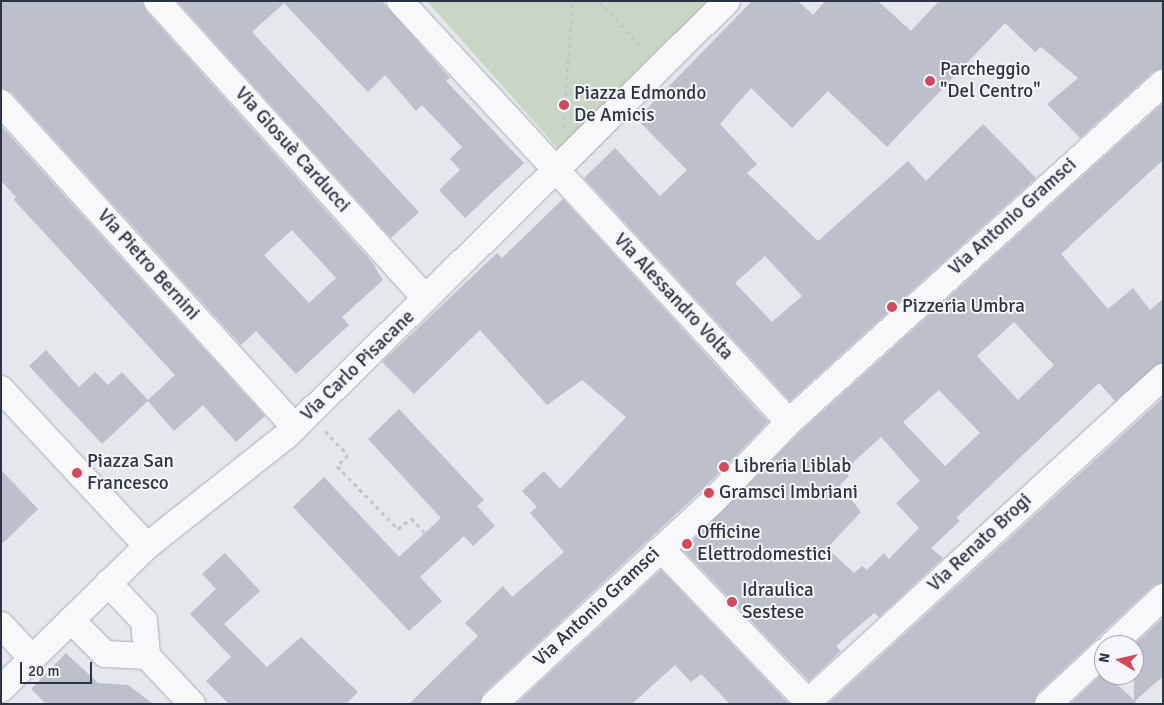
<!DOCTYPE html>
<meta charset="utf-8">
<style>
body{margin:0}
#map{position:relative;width:1164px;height:705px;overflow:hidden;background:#e4e7ec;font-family:Signika,sans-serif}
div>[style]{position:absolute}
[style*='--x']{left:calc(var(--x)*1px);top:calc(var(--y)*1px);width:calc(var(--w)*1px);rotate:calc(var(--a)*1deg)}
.green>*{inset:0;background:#c9d6c5}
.building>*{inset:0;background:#bbc0ca}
.path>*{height:3px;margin-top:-1.5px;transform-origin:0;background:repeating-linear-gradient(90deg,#c2c5cb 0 4px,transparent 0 8px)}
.roads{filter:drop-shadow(0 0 1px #a9aeb7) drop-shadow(0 0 1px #a9aeb7)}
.minor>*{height:26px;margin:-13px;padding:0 13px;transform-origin:13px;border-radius:13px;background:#f7f8fa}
.dots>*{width:14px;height:14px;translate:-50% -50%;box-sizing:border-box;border:2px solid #f4f6f9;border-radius:50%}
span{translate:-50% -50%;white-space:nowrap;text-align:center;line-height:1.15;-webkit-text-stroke:4px #f4f6f9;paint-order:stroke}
.poi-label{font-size:19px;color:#2b3445}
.left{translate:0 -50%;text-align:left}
.street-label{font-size:19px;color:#2b3445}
.frame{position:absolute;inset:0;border:2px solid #2b3445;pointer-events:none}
.north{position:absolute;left:1094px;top:635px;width:50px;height:50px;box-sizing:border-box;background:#f4f6f9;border:1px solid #a4a8b1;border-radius:50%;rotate:279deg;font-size:14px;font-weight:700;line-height:20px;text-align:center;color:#2b3445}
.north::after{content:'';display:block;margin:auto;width:18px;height:22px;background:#d1495b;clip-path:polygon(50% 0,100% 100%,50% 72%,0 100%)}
.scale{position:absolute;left:20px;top:662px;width:72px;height:22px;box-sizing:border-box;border:2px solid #2b3445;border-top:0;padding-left:6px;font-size:15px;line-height:18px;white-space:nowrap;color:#2b3445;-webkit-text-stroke:4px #f4f6f9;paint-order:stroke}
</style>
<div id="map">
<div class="green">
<i style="clip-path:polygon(427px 1px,710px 1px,562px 153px)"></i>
</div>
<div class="building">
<i style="clip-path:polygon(evenodd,1px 1px,142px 1px,146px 11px,372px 262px,383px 280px,342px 317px,349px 325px,296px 374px,256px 331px,241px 345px,12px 93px,1px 88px,1px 1px,292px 230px,336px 278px,309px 303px,264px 255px,292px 230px)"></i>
<i style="clip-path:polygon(177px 1px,382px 1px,450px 78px,446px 81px,524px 163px,465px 218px,439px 190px,460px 170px,450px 159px,462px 147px,422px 105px,416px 111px,385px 75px,368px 92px,284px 3px,252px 32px,419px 212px,391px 238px)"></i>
<i style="clip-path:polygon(evenodd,752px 1px,798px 1px,813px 15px,825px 1px,878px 1px,911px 31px,939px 1px,1163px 1px,1163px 68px,1153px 72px,1080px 138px,1047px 104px,1078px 78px,1041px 47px,1035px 52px,1005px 23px,887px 147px,828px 91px,792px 128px,751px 88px,720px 124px,757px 164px,747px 173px,818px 241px,908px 161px,926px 181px,983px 124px,1036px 178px,790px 401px,584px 178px,615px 148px,660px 196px,687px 170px,637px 119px,752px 1px,765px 256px,802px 296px,772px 322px,735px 283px,765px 256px)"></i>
<i style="clip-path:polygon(evenodd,1163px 103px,1163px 160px,1061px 254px,1108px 309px,1133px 288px,1150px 310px,1163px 299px,1163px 362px,1115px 401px,1099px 383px,956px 518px,960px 521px,931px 548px,943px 558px,879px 617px,874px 613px,836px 646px,841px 651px,809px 681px,683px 550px,799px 433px,1163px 103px,1014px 322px,1054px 365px,1018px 400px,977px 356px,1014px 322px,1163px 103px,939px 390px,980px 433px,945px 466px,903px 422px,939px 390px,1163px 103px,881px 437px,920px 481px,896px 503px,919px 528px,889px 559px,884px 553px,867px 570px,862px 566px,854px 573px,827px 548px,861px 512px,840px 485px,849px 476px,844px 471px,881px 437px)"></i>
<i style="clip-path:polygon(1px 126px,265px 416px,236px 442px,203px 405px,174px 431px,148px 401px,102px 444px,29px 366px,46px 350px,79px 387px,95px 372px,108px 385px,122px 372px,148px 400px,175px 375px,14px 200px,16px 197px,1px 181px)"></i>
<i style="clip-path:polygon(563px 199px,768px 422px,704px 488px,484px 693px,479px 704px,409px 704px,478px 636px,465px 623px,503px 586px,512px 597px,564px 552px,530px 513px,537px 507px,522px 491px,544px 471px,560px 489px,626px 417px,582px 380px,547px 405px,480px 330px,414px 394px,382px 362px,497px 253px,502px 258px)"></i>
<i style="clip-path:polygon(1163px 398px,1163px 582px,1153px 586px,1038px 693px,1033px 704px,828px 704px)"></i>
<i style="clip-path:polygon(399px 409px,484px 500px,477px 506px,495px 526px,473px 546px,464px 536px,420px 577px,442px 601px,409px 631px,293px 507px,324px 477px,399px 557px,441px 518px,368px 439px)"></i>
<i style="clip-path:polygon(1px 470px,38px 509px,1px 545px)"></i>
<i style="clip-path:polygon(225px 553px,260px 591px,224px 624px,267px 667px,301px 637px,358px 692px,346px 704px,229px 704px,206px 681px,231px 657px,190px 614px,216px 589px,202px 574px)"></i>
<i style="clip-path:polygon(661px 570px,789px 704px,730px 704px,701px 674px,691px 682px,675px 665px,632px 704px,516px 704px)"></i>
<i style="clip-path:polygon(1163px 618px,1163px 676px,1135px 701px,1137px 704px,1070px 704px,1104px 672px,1134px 700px,1134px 645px)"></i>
<i style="clip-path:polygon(66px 653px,98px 683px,128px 685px,153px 704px,46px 704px,31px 689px)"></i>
</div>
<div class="path">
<i style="--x:599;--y:1;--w:65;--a:47.5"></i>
<i style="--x:563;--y:127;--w:126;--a:-85.5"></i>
<i style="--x:325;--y:431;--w:33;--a:46"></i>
<i style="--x:348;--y:455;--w:16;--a:135"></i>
<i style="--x:337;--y:466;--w:88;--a:45.9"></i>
<i style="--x:398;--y:529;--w:17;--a:-40"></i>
<i style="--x:411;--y:518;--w:22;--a:47"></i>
</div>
<div class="roads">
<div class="minor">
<i style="--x:157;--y:1;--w:401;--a:47.9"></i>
<i style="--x:400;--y:1;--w:573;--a:47.26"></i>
<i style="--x:1;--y:103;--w:438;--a:47.8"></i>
<i style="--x:1;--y:389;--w:214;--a:47.1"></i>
<i style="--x:658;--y:551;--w:7;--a:16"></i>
<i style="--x:665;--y:553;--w:209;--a:46.2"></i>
<i style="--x:108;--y:583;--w:52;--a:46.5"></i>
<i style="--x:144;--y:621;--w:35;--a:85"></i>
<i style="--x:147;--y:656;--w:66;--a:46.8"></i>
<i style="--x:71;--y:620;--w:48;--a:45"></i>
<i style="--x:105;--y:654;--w:42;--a:2.7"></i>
<i style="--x:1;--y:625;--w:45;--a:46.8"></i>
<i style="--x:1112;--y:645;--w:70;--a:-43.3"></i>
<i style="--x:1;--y:689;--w:204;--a:-44.4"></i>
<i style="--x:147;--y:546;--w:177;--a:-38.4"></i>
<i style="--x:286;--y:436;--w:619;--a:-44.61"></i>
<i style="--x:808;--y:702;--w:481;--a:-42.5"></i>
<i style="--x:494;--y:704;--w:301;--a:-42.8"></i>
<i style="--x:715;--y:499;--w:107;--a:-46.1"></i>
<i style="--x:789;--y:422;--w:505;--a:-42.19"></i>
<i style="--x:1048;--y:704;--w:76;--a:-42.9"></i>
</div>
</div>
<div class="dots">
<i style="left:930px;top:81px;background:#d1495b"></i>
<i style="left:564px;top:105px;background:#d1495b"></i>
<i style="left:892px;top:307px;background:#d1495b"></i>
<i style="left:724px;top:467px;background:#d1495b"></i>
<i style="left:77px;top:473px;background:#d1495b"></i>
<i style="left:709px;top:493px;background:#d1495b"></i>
<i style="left:687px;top:544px;background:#d1495b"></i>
<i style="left:732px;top:602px;background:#d1495b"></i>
</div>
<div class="poi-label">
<span class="left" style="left:940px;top:81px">Parcheggio<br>"Del Centro"</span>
<span class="left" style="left:574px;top:105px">Piazza Edmondo<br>De Amicis</span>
<span class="left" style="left:902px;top:307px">Pizzeria Umbra</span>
<span class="left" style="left:87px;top:473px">Piazza San<br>Francesco</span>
<span class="left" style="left:734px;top:467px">Libreria Liblab</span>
<span class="left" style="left:719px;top:493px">Gramsci Imbriani</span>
<span class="left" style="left:697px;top:544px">Officine<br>Elettrodomestici</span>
<span class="left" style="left:742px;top:602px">Idraulica<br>Sestese</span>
</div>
<div class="street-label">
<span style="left:292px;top:150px;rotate:48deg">Via Giosuè Carducci</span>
<span style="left:1013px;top:217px;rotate:-42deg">Via Antonio Gramsci</span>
<span style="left:148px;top:265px;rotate:48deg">Via Pietro Bernini</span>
<span style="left:673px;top:297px;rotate:47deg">Via Alessandro Volta</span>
<span style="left:358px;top:366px;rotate:-44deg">Via Carlo Pisacane</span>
<span style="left:980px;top:543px;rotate:-43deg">Via Renato Brogi</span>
<span style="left:597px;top:607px;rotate:-43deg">Via Antonio Gramsci</span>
</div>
<div class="frame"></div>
<div class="north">N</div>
<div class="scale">20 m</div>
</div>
